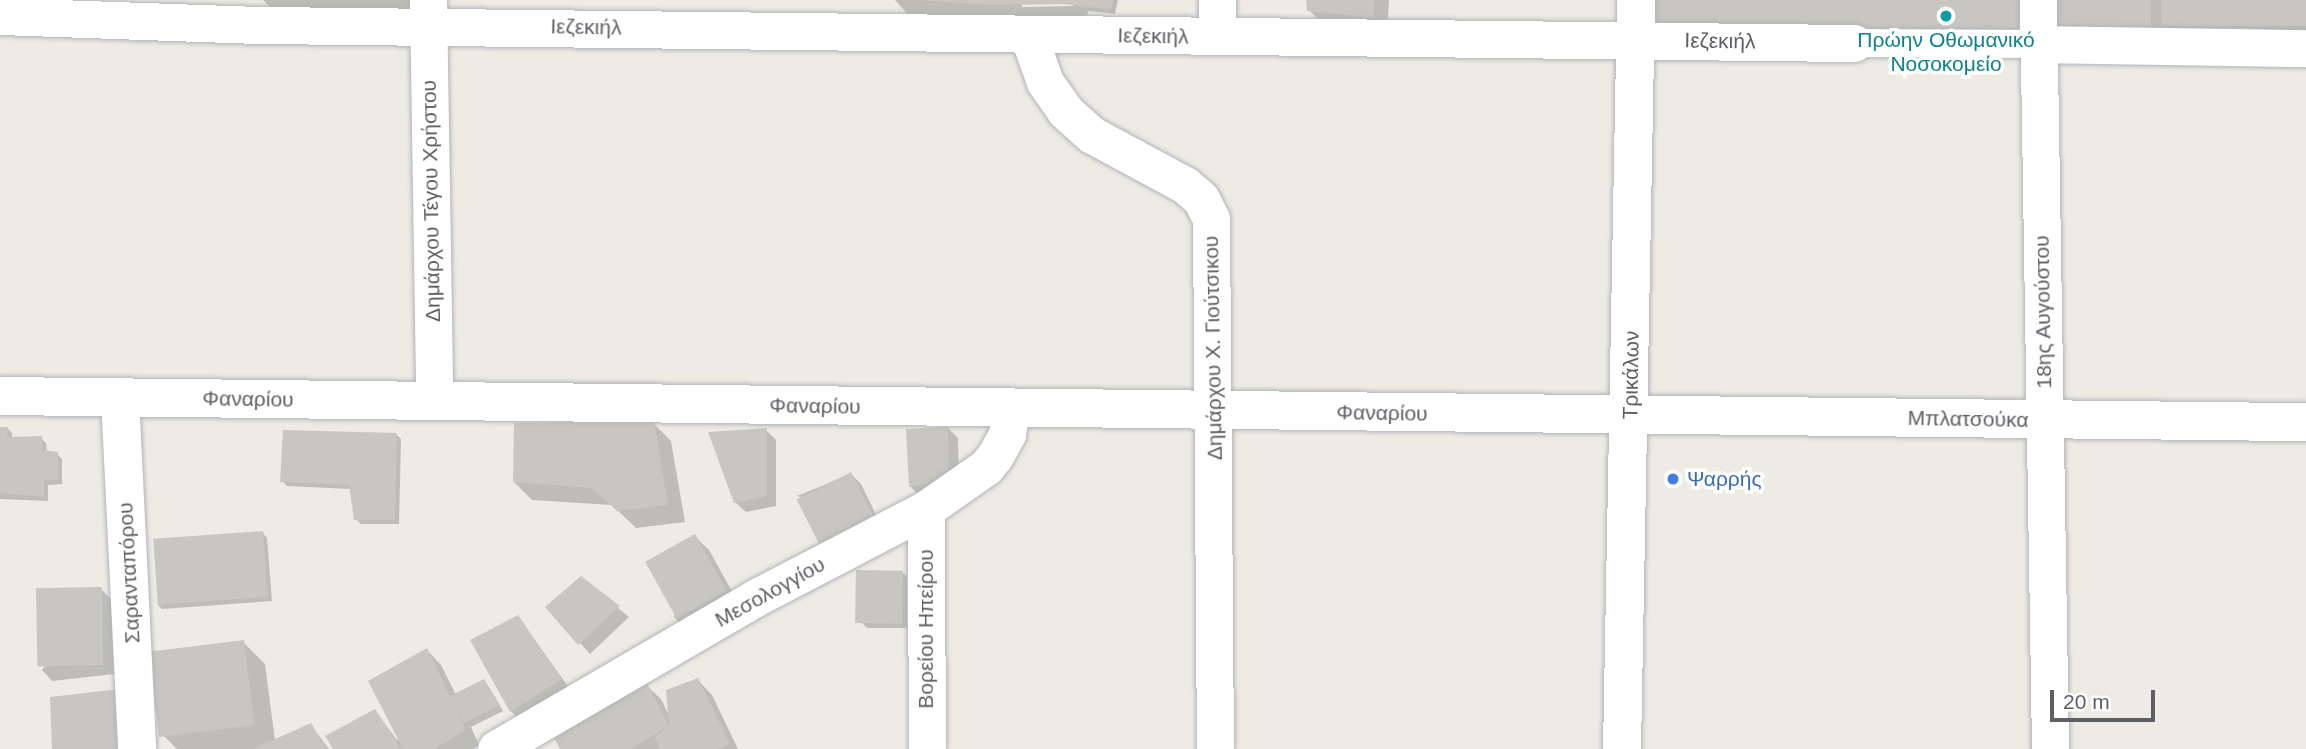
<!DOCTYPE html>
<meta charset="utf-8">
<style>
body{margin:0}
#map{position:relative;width:2306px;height:749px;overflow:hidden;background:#edebe4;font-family:Helvetica,sans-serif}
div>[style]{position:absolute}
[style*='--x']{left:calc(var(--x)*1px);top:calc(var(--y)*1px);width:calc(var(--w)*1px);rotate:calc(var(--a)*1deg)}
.shadow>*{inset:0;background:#0003}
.building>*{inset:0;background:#c8c6c1;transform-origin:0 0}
.roads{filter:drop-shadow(0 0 2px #b1b4b7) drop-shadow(0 0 2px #b1b4b7)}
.pedestrian>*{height:28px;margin:-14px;padding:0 14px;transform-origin:14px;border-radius:14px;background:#fff}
.minor>*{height:37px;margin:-18.5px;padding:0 18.5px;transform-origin:18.5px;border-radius:18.5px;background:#fff}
.tertiary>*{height:38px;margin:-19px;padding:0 19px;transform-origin:19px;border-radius:19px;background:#fff}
.secondary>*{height:38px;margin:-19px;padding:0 19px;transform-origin:19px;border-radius:19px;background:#fff}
.dots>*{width:19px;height:19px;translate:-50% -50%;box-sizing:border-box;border:4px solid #fff;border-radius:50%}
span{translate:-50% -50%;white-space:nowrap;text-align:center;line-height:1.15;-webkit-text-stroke:7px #fff;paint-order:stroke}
.street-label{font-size:21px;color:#5c5f63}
.culture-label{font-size:21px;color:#0d838f}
.shop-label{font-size:21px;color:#366cbe}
.left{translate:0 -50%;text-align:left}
.scale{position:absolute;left:2050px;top:690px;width:105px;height:32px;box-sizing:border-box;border:4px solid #5c5f63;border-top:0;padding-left:9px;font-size:21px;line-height:24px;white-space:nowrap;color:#5c5f63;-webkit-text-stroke:5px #fff;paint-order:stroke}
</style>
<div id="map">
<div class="shadow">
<i style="clip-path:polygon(263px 0,414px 0,414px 10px,274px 11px)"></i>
<i style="clip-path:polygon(evenodd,895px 0,1118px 0,1115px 14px,1088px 11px,1086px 26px,912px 19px,895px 0,1022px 3px,1073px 3px,1073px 6px,1022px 7px,1022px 3px)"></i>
<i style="clip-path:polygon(1308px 0,1389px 0,1387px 32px,1324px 25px,1309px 10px)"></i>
<i style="clip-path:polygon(2056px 0,2306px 0,2306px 45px,2265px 45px,2248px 28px,2168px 30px,2165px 27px,2165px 43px)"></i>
<i style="clip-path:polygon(653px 423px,671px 441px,685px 522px,636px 528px,612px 505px,532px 500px,514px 482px)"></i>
<i style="clip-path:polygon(0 428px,7px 428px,12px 433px,12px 439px,41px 438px,46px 443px,47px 452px,57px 454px,62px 459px,62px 484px,48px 485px,48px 501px,0 499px)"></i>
<i style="clip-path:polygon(948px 428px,958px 438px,959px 489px,920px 496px,910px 486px)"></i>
<i style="clip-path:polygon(766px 430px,776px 440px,776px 506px,746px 512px,735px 502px)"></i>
<i style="clip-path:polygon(396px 434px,401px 439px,399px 524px,361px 524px,356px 519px,351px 489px,287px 486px,282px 481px)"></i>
<i style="clip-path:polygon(851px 474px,861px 484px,882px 527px,797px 496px)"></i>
<i style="clip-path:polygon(263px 533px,267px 538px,272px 601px,162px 609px,158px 605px)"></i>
<i style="clip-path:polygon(694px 536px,709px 550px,740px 606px,689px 631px,674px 617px)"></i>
<i style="clip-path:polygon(902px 572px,907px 577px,907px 628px,867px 628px,862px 623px)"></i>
<i style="clip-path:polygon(581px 578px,629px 617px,590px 654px,548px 607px)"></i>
<i style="clip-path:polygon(101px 589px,111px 599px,114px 674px,52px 681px,42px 670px)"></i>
<i style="clip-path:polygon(518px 617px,570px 689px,521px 721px,511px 711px)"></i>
<i style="clip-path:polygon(243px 642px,265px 664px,275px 741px,311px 725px,329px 749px,177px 749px,160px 732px)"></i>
<i style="clip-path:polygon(427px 650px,441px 665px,456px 695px,488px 686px,503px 711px,471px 727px,479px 745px,473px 749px,335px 749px,375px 711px,397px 740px,399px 738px)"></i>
<i style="clip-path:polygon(698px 680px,712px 695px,738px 749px,562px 749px,646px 685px,661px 699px,670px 717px)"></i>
</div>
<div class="building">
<i style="clip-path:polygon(917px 0,1113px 0,1111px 10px,1064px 4px,989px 5px)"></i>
<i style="clip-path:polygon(1306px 0,1374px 0,1374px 18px,1307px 11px)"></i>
<i style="clip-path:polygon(1648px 0,2023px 0,2022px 35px,1647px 26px)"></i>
<i style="left:2055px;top:0;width:96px;height:27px"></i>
<i style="left:2161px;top:0;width:145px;height:26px"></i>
<i style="clip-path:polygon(654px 421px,668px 505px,617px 511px,592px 488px,513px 482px,514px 423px)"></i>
<i style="clip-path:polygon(0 427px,8px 427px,7px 437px,42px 436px,43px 450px,58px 452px,58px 479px,44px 481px,44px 497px,0 493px)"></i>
<i style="clip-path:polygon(948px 427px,949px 479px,909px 487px,906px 429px)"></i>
<i style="clip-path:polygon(767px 428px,767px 496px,734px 503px,708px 432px)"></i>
<i style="clip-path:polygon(283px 430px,397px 433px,395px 520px,354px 520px,349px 485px,280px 482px)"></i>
<i style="left:851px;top:472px;width:51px;height:61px;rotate:63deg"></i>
<i style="left:263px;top:531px;width:66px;height:110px;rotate:86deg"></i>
<i style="left:695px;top:534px;width:65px;height:57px;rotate:61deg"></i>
<i style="left:856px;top:570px;width:47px;height:53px;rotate:1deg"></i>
<i style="clip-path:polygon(581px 576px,620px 606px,578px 645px,545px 607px)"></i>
<i style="left:102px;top:587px;width:78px;height:66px;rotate:89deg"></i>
<i style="clip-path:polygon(518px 615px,562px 679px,510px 712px,470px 640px)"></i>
<i style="left:244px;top:640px;width:86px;height:96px;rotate:83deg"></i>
<i style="clip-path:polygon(427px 648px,450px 696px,484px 679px,500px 705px,464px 723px,457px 711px,466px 730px,434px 749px,403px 749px,368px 681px)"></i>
<i style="clip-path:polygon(698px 678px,730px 744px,717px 749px,660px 749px,655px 737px,669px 726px,631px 749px,560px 749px,554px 738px,647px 683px,669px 726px,666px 690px)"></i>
<i style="clip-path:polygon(120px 689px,121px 749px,52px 749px,50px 697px)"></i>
<i style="clip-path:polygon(375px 709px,401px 749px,333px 749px,325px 736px)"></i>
<i style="clip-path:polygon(311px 723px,326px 749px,253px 749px)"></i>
</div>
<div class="roads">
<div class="pedestrian">
<i style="--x:1854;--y:43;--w:184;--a:0.3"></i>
</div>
<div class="minor">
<i style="--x:428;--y:0;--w:401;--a:89.1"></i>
<i style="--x:1217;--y:0;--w:36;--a:90"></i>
<i style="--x:2038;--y:0;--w:749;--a:89.08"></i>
<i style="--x:0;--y:16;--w:264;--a:2"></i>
<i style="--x:264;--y:25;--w:1590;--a:0.65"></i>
<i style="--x:1028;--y:34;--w:51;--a:70.5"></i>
<i style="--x:1045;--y:82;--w:35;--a:55"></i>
<i style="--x:1065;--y:111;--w:36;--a:42"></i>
<i style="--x:1092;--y:135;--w:106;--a:28.3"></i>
<i style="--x:1185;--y:185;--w:21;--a:41"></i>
<i style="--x:1201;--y:199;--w:22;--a:63"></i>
<i style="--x:1211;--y:219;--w:530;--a:89.57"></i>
<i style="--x:2038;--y:44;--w:268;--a:0.9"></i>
<i style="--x:926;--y:509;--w:240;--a:89.8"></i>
<i style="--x:496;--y:749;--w:300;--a:-30.2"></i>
<i style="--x:755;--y:598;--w:193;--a:-27.5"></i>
<i style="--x:926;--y:509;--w:73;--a:-35"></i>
<i style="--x:986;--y:467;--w:14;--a:-51"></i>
<i style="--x:995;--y:456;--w:25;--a:-61"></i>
<i style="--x:1007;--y:434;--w:26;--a:-81"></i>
</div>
<div class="tertiary">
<i style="--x:120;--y:397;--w:352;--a:87.2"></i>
</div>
<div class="secondary">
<i style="--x:0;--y:396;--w:2306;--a:0.65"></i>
<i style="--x:1622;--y:749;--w:749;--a:-88.93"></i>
</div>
</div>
<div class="dots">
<i style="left:1946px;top:16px;background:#0f9aa8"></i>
<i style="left:1673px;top:479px;background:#3f7fe0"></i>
</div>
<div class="street-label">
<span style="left:586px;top:27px;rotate:1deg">Ιεζεκιήλ</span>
<span style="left:1153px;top:36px;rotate:1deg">Ιεζεκιήλ</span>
<span style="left:1720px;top:41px;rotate:1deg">Ιεζεκιήλ</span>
<span style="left:431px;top:201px;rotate:-91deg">Δημάρχου Τέγου Χρήστου</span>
<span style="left:2043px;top:312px;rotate:-91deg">18ης Αυγούστου</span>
<span style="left:1213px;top:348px;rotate:-91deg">Δημάρχου Χ. Γιούτσικου</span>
<span style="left:1631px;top:375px;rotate:-89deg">Τρικάλων</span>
<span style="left:248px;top:399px;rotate:1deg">Φαναρίου</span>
<span style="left:815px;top:406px;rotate:1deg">Φαναρίου</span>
<span style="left:1382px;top:413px;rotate:1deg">Φαναρίου</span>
<span style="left:1968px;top:419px;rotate:1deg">Μπλατσούκα</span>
<span style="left:129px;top:573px;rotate:-93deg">Σαρανταπόρου</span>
<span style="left:770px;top:592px;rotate:-29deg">Μεσολογγίου</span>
<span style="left:926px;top:629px;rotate:-90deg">Βορείου Ηπείρου</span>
</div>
<div class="culture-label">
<span style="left:1946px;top:52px">Πρώην Οθωμανικό<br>Νοσοκομείο</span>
</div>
<div class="shop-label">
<span class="left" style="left:1687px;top:479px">Ψαρρής</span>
</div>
<div class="scale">20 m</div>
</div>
